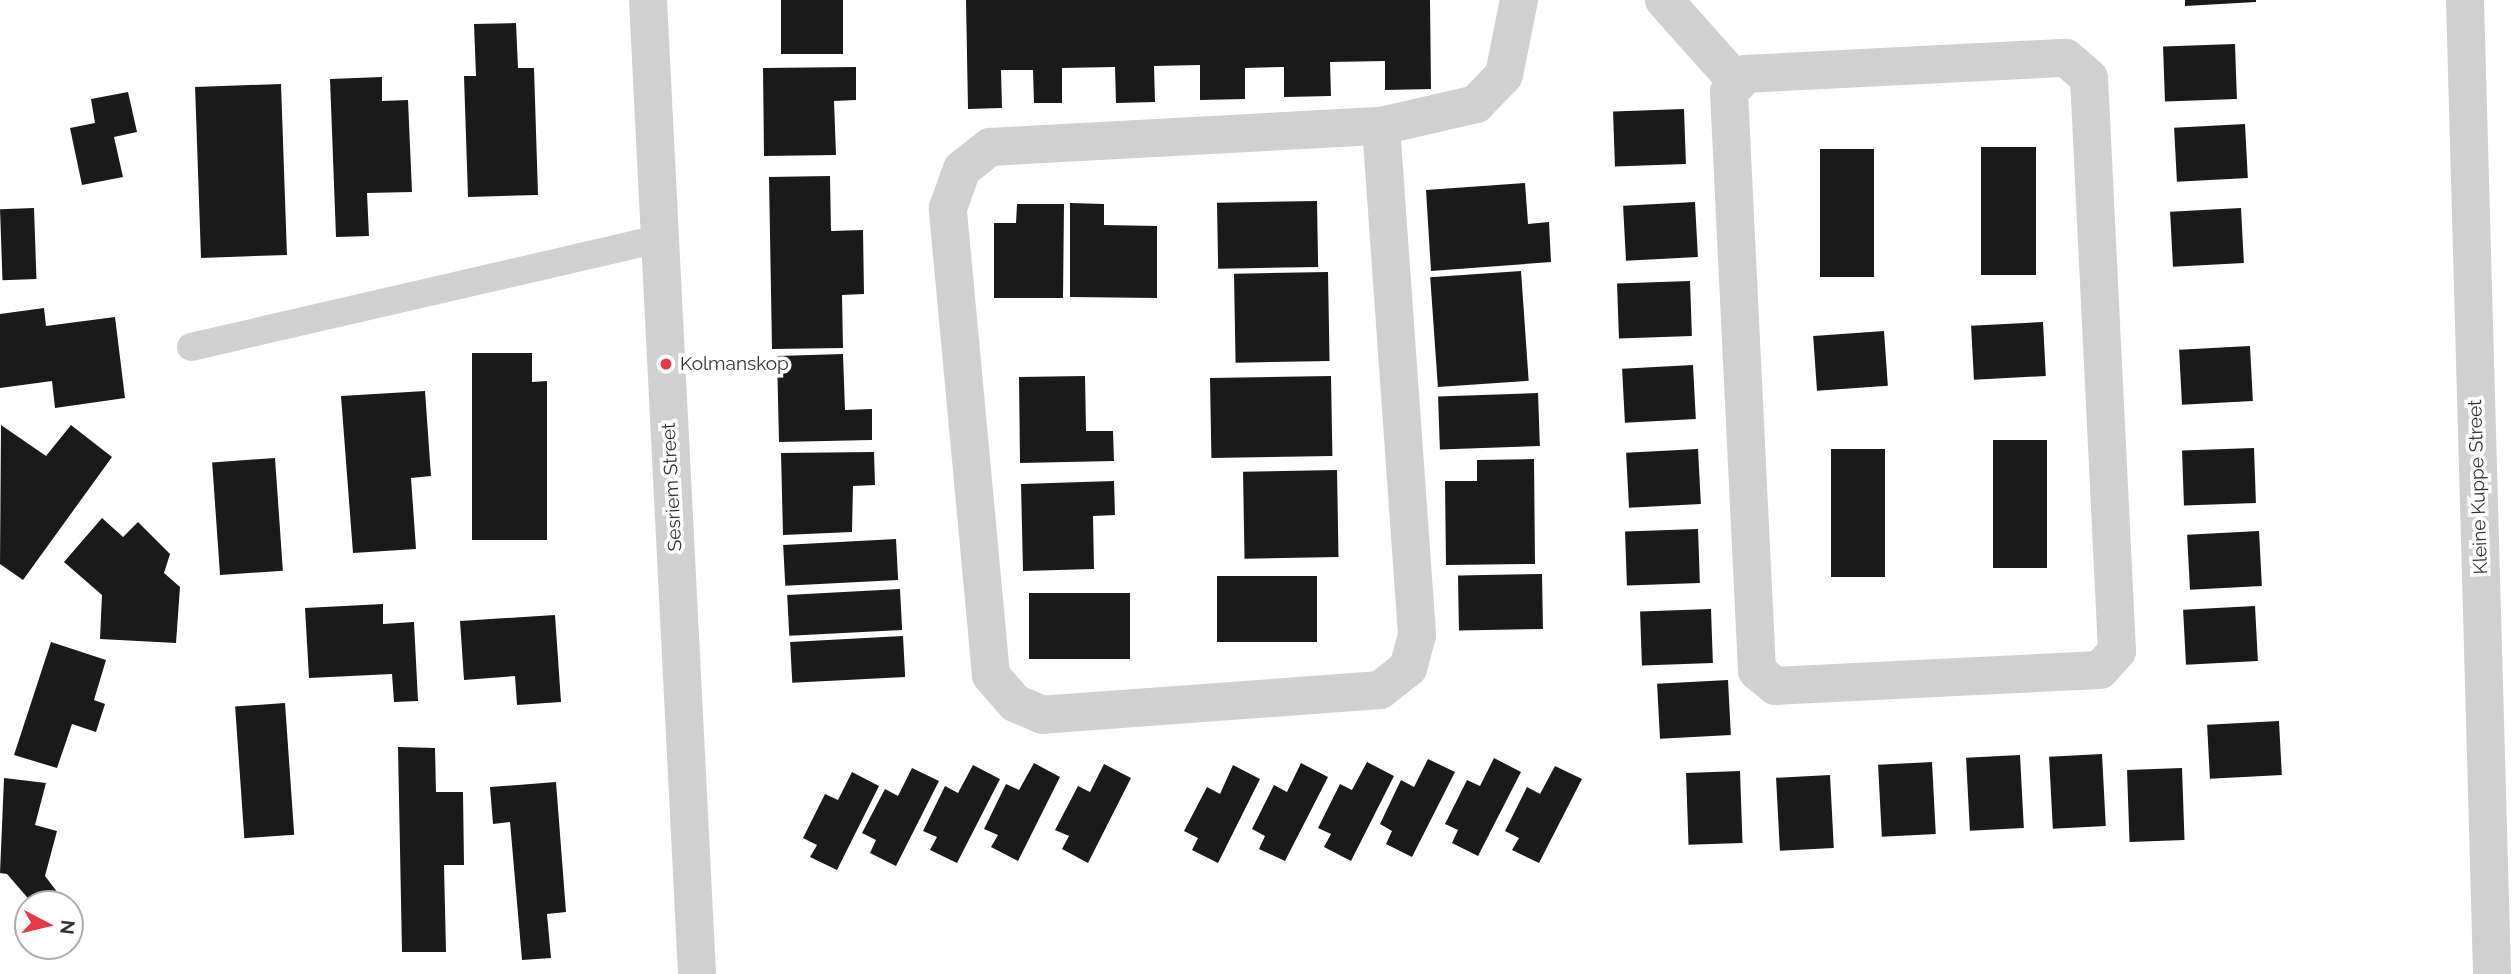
<!DOCTYPE html>
<style>
body{margin:0}
#map{position:relative;width:2519px;height:974px;overflow:hidden;background:#fff;font-family:Raleway,sans-serif}
div>[style]{position:absolute}
[style*='--x']{left:calc(var(--x)*1px);top:calc(var(--y)*1px);width:calc(var(--w)*1px);rotate:calc(var(--a)*1deg)}
.building>*{inset:0;background:#1a1a1a;transform-origin:0 0}
.service>*{height:28px;margin:-14px;padding:0 14px;transform-origin:14px;border-radius:14px;background:#d0d0d0}
.minor>*{height:38px;margin:-19px;padding:0 19px;transform-origin:19px;border-radius:19px;background:#d0d0d0}
.tertiary>*{height:38px;margin:-19px;padding:0 19px;transform-origin:19px;border-radius:19px;background:#d0d0d0}
.dots>*{width:19px;height:19px;translate:-50% -50%;box-sizing:border-box;border:4px solid #fff;border-radius:50%}
span{translate:-50% -50%;white-space:nowrap;text-align:center;line-height:1.15;-webkit-text-stroke:7px #fff;paint-order:stroke}
.poi-label{font-size:19px;color:#333}
.left{translate:0 -50%;text-align:left}
.street-label{font-size:19px;color:#333}
.north{position:absolute;left:14px;top:890px;width:70px;height:70px;box-sizing:border-box;background:#fff;border:2px solid #adadad;border-radius:50%;rotate:97deg;font-size:19px;font-weight:700;line-height:28px;text-align:center;color:#333}
.north::after{content:'';display:block;margin:auto;width:24px;height:32px;background:#e63946;clip-path:polygon(50% 0,100% 100%,50% 72%,0 100%)}
</style>
<div id="map">
<div class="building">
<i style="left:781px;top:0;width:62px;height:54px"></i>
<i style="clip-path:polygon(966px 0,1430px 0,1431px 89px,1385px 90px,1385px 61px,1330px 62px,1331px 96px,1284px 97px,1284px 67px,1245px 68px,1245px 99px,1200px 100px,1200px 65px,1154px 66px,1155px 102px,1116px 103px,1115px 67px,1062px 68px,1062px 103px,1034px 103px,1033px 70px,1001px 70px,1002px 108px,968px 109px)"></i>
<i style="clip-path:polygon(2185px 0,2256px 0,2256px 2px,2185px 6px)"></i>
<i style="clip-path:polygon(516px 23px,518px 68px,534px 68px,538px 195px,468px 197px,464px 76px,476px 76px,474px 24px)"></i>
<i style="left:2235px;top:44px;width:55px;height:72px;rotate:88deg"></i>
<i style="clip-path:polygon(856px 67px,856px 100px,834px 101px,836px 155px,764px 156px,763px 68px)"></i>
<i style="clip-path:polygon(382px 77px,382px 101px,408px 100px,412px 192px,367px 193px,369px 236px,336px 237px,330px 79px)"></i>
<i style="left:281px;top:84px;width:171px;height:86px;rotate:88deg"></i>
<i style="clip-path:polygon(128px 92px,137px 132px,114px 137px,123px 177px,82px 185px,70px 128px,95px 123px,91px 99px)"></i>
<i style="left:1684px;top:109px;width:55px;height:71px;rotate:88deg"></i>
<i style="left:2245px;top:124px;width:54px;height:71px;rotate:87deg"></i>
<i style="left:1981px;top:147px;width:55px;height:128px"></i>
<i style="left:1820px;top:149px;width:54px;height:128px"></i>
<i style="clip-path:polygon(830px 176px,831px 231px,863px 230px,864px 294px,842px 295px,843px 348px,772px 349px,769px 177px)"></i>
<i style="clip-path:polygon(1525px 183px,1528px 224px,1549px 222px,1551px 262px,1431px 271px,1426px 190px)"></i>
<i style="left:1317px;top:201px;width:66px;height:100px;rotate:89deg"></i>
<i style="left:1695px;top:202px;width:55px;height:72px;rotate:87deg"></i>
<i style="clip-path:polygon(1070px 203px,1104px 204px,1104px 225px,1157px 226px,1157px 298px,1070px 297px)"></i>
<i style="clip-path:polygon(1017px 204px,1064px 204px,1063px 298px,994px 298px,994px 223px,1016px 223px)"></i>
<i style="left:34px;top:208px;width:71px;height:34px;rotate:88deg"></i>
<i style="left:2241px;top:208px;width:55px;height:71px;rotate:87deg"></i>
<i style="left:1521px;top:271px;width:110px;height:91px;rotate:86deg"></i>
<i style="left:1328px;top:272px;width:89px;height:94px;rotate:89deg"></i>
<i style="left:1690px;top:281px;width:55px;height:73px;rotate:88deg"></i>
<i style="clip-path:polygon(44px 308px,46px 326px,115px 317px,125px 398px,55px 408px,52px 381px,0 388px,0 314px)"></i>
<i style="left:2043px;top:322px;width:54px;height:72px;rotate:87deg"></i>
<i style="left:1884px;top:331px;width:55px;height:71px;rotate:86deg"></i>
<i style="left:2250px;top:346px;width:55px;height:71px;rotate:87deg"></i>
<i style="clip-path:polygon(472px 353px,532px 353px,532px 382px,547px 381px,547px 540px,472px 540px)"></i>
<i style="clip-path:polygon(843px 354px,845px 410px,872px 409px,872px 440px,779px 442px,777px 356px)"></i>
<i style="left:1693px;top:365px;width:54px;height:71px;rotate:87deg"></i>
<i style="clip-path:polygon(1085px 376px,1086px 431px,1113px 431px,1114px 461px,1020px 463px,1019px 377px)"></i>
<i style="left:1331px;top:376px;width:80px;height:121px;rotate:89deg"></i>
<i style="clip-path:polygon(425px 391px,431px 476px,411px 478px,416px 549px,353px 553px,341px 396px)"></i>
<i style="left:1538px;top:393px;width:53px;height:100px;rotate:88deg"></i>
<i style="clip-path:polygon(1px 425px,46px 456px,71px 425px,112px 457px,23px 580px,0 564px)"></i>
<i style="left:1993px;top:440px;width:54px;height:128px"></i>
<i style="left:2254px;top:448px;width:55px;height:72px;rotate:88deg"></i>
<i style="left:1698px;top:449px;width:55px;height:72px;rotate:87deg"></i>
<i style="left:1831px;top:449px;width:54px;height:128px"></i>
<i style="clip-path:polygon(874px 452px,875px 485px,853px 486px,852px 532px,783px 535px,781px 453px)"></i>
<i style="left:275px;top:458px;width:113px;height:63px;rotate:86deg"></i>
<i style="clip-path:polygon(1534px 459px,1535px 564px,1446px 565px,1445px 481px,1477px 481px,1477px 460px)"></i>
<i style="left:1337px;top:470px;width:87px;height:94px;rotate:89deg"></i>
<i style="clip-path:polygon(1114px 481px,1115px 515px,1093px 516px,1094px 569px,1023px 571px,1021px 484px)"></i>
<i style="clip-path:polygon(102px 518px,123px 537px,138px 522px,170px 554px,164px 573px,180px 587px,176px 643px,100px 639px,102px 595px,64px 562px)"></i>
<i style="left:1698px;top:529px;width:54px;height:73px;rotate:88deg"></i>
<i style="left:2259px;top:531px;width:55px;height:72px;rotate:87deg"></i>
<i style="left:896px;top:539px;width:41px;height:113px;rotate:87deg"></i>
<i style="left:1542px;top:574px;width:55px;height:84px;rotate:89deg"></i>
<i style="left:1317px;top:576px;width:66px;height:100px;rotate:90deg"></i>
<i style="left:900px;top:589px;width:41px;height:113px;rotate:87deg"></i>
<i style="left:1029px;top:593px;width:101px;height:66px"></i>
<i style="clip-path:polygon(383px 604px,383px 624px,414px 622px,418px 701px,394px 702px,392px 674px,309px 678px,305px 608px)"></i>
<i style="left:2255px;top:606px;width:55px;height:72px;rotate:87deg"></i>
<i style="left:1711px;top:609px;width:54px;height:71px;rotate:88deg"></i>
<i style="clip-path:polygon(555px 615px,561px 702px,517px 705px,515px 676px,464px 680px,460px 621px)"></i>
<i style="left:903px;top:636px;width:41px;height:113px;rotate:87deg"></i>
<i style="clip-path:polygon(51px 642px,106px 660px,94px 700px,105px 704px,96px 732px,72px 724px,57px 768px,14px 755px)"></i>
<i style="left:1728px;top:680px;width:55px;height:71px;rotate:87deg"></i>
<i style="left:285px;top:703px;width:132px;height:50px;rotate:86deg"></i>
<i style="left:2279px;top:721px;width:54px;height:72px;rotate:87deg"></i>
<i style="clip-path:polygon(398px 747px,435px 748px,436px 792px,463px 792px,464px 865px,444px 865px,446px 952px,402px 952px)"></i>
<i style="left:2102px;top:754px;width:72px;height:53px;rotate:87deg"></i>
<i style="left:2020px;top:755px;width:73px;height:54px;rotate:87deg"></i>
<i style="clip-path:polygon(1494px 758px,1521px 772px,1478px 856px,1452px 843px,1458px 830px,1445px 824px,1467px 780px,1480px 786px)"></i>
<i style="clip-path:polygon(1428px 759px,1455px 772px,1412px 857px,1386px 844px,1392px 831px,1380px 824px,1401px 780px,1414px 787px)"></i>
<i style="clip-path:polygon(1367px 762px,1394px 776px,1351px 861px,1324px 847px,1331px 834px,1318px 828px,1340px 784px,1352px 790px)"></i>
<i style="left:1932px;top:762px;width:72px;height:54px;rotate:87deg"></i>
<i style="clip-path:polygon(1034px 763px,1060px 777px,1018px 861px,991px 847px,998px 835px,984px 829px,1006px 784px,1019px 790px)"></i>
<i style="clip-path:polygon(1301px 763px,1328px 777px,1285px 861px,1259px 849px,1265px 836px,1252px 829px,1274px 785px,1287px 792px)"></i>
<i style="clip-path:polygon(1104px 764px,1131px 778px,1088px 863px,1062px 849px,1069px 836px,1055px 830px,1078px 786px,1090px 792px)"></i>
<i style="clip-path:polygon(973px 765px,1000px 779px,957px 863px,930px 850px,937px 837px,923px 831px,945px 786px,958px 793px)"></i>
<i style="clip-path:polygon(1233px 765px,1260px 779px,1218px 863px,1192px 850px,1198px 838px,1184px 831px,1207px 787px,1220px 794px)"></i>
<i style="clip-path:polygon(1555px 766px,1582px 779px,1539px 863px,1512px 850px,1519px 838px,1505px 831px,1527px 787px,1540px 794px)"></i>
<i style="clip-path:polygon(912px 768px,939px 781px,896px 866px,870px 853px,876px 840px,862px 833px,885px 789px,898px 796px)"></i>
<i style="left:2182px;top:768px;width:72px;height:55px;rotate:88deg"></i>
<i style="left:1740px;top:771px;width:72px;height:54px;rotate:88deg"></i>
<i style="clip-path:polygon(852px 772px,879px 786px,837px 870px,810px 857px,817px 845px,803px 838px,825px 794px,838px 800px)"></i>
<i style="left:1830px;top:775px;width:73px;height:54px;rotate:87deg"></i>
<i style="clip-path:polygon(4px 778px,46px 783px,35px 825px,57px 831px,45px 876px,61px 897px,53px 904px,33px 904px,7px 874px,0 873px)"></i>
<i style="clip-path:polygon(556px 782px,566px 912px,547px 914px,551px 958px,522px 960px,510px 822px,493px 824px,490px 787px)"></i>
</div>
<div class="service">
<i style="--x:191;--y:347;--w:479;--a:-13"></i>
</div>
<div class="minor">
<i style="--x:648;--y:0;--w:975;--a:87.12"></i>
<i style="--x:1664;--y:0;--w:111;--a:48.3"></i>
<i style="--x:2066;--y:58;--w:30;--a:41"></i>
<i style="--x:2089;--y:78;--w:574;--a:87.2"></i>
<i style="--x:2117;--y:651;--w:25;--a:132"></i>
<i style="--x:2100;--y:670;--w:325;--a:177.2"></i>
<i style="--x:1775;--y:686;--w:23;--a:-140"></i>
<i style="--x:1757;--y:671;--w:580;--a:-92.77"></i>
<i style="--x:1729;--y:92;--w:24;--a:-48"></i>
<i style="--x:1745;--y:74;--w:321;--a:-2.9"></i>
<i style="--x:1381;--y:126;--w:510;--a:85.95"></i>
<i style="--x:1417;--y:635;--w:34;--a:105"></i>
<i style="--x:1408;--y:668;--w:36;--a:142"></i>
<i style="--x:1380;--y:690;--w:338;--a:175.8"></i>
<i style="--x:1043;--y:715;--w:30;--a:-157"></i>
<i style="--x:1015;--y:703;--w:37;--a:-131"></i>
<i style="--x:991;--y:675;--w:469;--a:-95.3"></i>
<i style="--x:948;--y:208;--w:41;--a:-70.3"></i>
<i style="--x:962;--y:169;--w:36;--a:-38"></i>
<i style="--x:990;--y:147;--w:392;--a:-3.1"></i>
<i style="--x:1381;--y:126;--w:98;--a:-13"></i>
<i style="--x:1476;--y:104;--w:40;--a:-46"></i>
<i style="--x:1504;--y:75;--w:76;--a:-78.7"></i>
</div>
<div class="tertiary">
<i style="--x:2465;--y:0;--w:974;--a:88.41"></i>
</div>
<div class="dots">
<i style="left:666px;top:364px;background:#e63946"></i>
</div>
<div class="poi-label">
<span class="left" style="left:680px;top:364px">Kolmanskop</span>
</div>
<div class="street-label">
<span style="left:672px;top:487px;rotate:-93deg">Sesriem Street</span>
<span style="left:2478px;top:487px;rotate:-92deg">Kleine Kuppe Street</span>
</div>
<div class="north">N</div>
</div>
